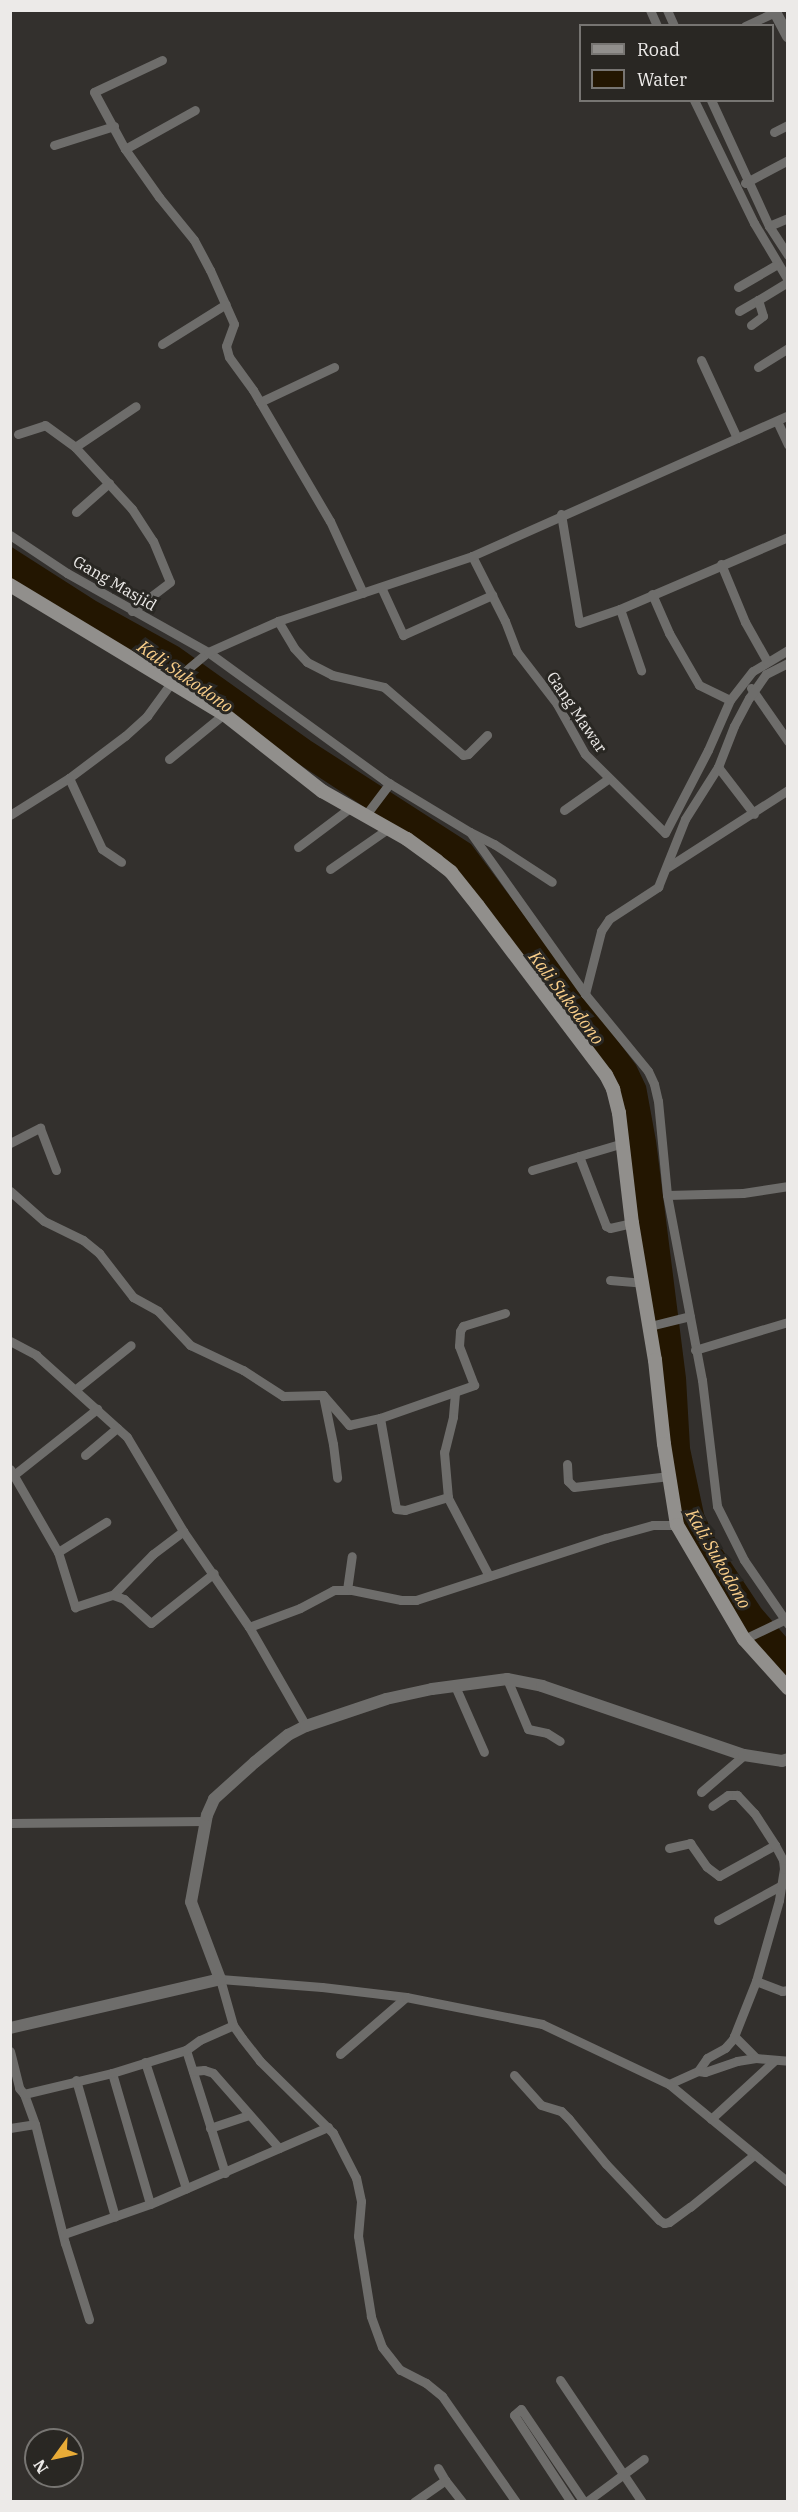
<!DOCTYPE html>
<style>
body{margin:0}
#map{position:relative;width:798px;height:2512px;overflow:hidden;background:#33302d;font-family:"IBM Plex Serif",serif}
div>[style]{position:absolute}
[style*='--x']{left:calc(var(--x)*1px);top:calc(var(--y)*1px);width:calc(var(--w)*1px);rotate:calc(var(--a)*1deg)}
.water>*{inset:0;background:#231601}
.minor>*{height:9px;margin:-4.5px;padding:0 4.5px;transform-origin:4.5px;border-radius:4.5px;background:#6e6d6b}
.tertiary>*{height:12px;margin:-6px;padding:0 6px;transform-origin:6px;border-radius:6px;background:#6e6d6b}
.secondary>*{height:14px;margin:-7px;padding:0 7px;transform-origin:7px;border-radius:7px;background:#918f8c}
span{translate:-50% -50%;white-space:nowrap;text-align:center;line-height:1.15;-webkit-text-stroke:6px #292723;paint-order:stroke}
.street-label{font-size:16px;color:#eceae8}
.water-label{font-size:18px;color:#f9ce89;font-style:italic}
.frame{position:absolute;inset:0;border:12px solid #eceae8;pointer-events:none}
.legend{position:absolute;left:579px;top:24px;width:195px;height:78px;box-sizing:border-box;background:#292723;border:2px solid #777572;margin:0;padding:8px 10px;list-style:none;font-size:18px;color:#eceae8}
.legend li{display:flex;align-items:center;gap:12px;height:30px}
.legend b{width:30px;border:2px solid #777572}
.north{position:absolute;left:24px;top:2428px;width:60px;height:60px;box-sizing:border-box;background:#292723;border:2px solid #777572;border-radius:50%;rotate:237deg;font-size:16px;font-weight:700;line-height:24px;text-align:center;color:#eceae8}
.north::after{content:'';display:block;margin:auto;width:21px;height:27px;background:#e8ab37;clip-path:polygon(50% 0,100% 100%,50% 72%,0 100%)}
</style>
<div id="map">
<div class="water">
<i style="clip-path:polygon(10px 546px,96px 601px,179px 647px,311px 741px,471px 844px,636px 1065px,646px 1086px,656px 1141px,686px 1378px,690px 1448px,704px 1514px,716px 1540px,761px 1608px,787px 1638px,787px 1682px,755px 1647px,679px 1520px,629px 1152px,614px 1085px,449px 867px,401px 831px,279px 751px,11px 580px)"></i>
</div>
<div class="minor">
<i style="--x:650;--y:10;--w:17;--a:66"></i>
<i style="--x:667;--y:10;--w:17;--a:66"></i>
<i style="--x:745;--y:26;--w:33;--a:-25"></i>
<i style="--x:162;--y:60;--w:75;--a:154.8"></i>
<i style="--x:94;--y:92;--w:65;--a:61.5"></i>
<i style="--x:125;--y:149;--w:59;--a:54.7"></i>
<i style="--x:159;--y:197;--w:55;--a:50.9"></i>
<i style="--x:194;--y:240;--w:34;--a:62"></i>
<i style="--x:210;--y:270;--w:59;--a:66"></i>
<i style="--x:234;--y:324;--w:23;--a:110"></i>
<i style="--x:226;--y:346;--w:11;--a:75"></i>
<i style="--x:229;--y:357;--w:41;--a:54"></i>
<i style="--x:253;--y:390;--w:152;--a:59.6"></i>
<i style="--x:330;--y:521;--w:79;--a:65.4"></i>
<i style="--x:694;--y:100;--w:137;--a:64"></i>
<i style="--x:754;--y:223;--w:66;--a:59.2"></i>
<i style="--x:711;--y:100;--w:139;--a:65.3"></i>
<i style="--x:769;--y:226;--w:35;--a:57"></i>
<i style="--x:774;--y:132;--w:16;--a:-27"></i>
<i style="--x:54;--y:145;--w:63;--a:-17.6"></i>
<i style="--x:125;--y:149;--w:80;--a:-29.1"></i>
<i style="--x:745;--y:183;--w:49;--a:-28.1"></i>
<i style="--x:769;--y:226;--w:21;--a:-23"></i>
<i style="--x:738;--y:287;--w:44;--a:-30.1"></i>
<i style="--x:739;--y:311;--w:22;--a:-30"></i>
<i style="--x:751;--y:325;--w:15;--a:-37"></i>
<i style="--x:763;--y:316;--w:17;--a:-107"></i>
<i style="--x:758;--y:300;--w:35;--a:-31"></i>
<i style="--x:162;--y:344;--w:75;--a:-32"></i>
<i style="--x:701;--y:360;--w:86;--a:65.2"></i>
<i style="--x:758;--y:367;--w:36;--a:-32"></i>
<i style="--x:260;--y:402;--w:82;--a:-25.3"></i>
<i style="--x:777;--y:421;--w:26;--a:65"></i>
<i style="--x:18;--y:434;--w:28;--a:-18"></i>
<i style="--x:45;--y:425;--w:37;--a:36"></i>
<i style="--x:75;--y:447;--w:84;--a:47.4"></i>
<i style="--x:132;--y:509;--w:38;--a:57"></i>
<i style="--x:153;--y:541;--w:44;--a:67.5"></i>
<i style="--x:170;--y:582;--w:48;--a:142.7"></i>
<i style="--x:75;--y:447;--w:73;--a:-33.9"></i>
<i style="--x:76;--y:512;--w:44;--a:-41.3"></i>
<i style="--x:561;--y:514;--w:110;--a:80.6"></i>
<i style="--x:579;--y:623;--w:43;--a:-18.9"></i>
<i style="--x:620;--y:609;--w:183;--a:-23.2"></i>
<i style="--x:10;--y:535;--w:69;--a:33.7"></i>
<i style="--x:67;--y:573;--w:162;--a:29.3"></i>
<i style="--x:208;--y:652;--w:218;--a:36"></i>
<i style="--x:384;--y:780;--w:100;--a:31.2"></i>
<i style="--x:470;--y:832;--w:199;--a:54.6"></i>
<i style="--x:585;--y:994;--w:99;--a:50.7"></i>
<i style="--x:648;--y:1071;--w:14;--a:65"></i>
<i style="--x:654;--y:1084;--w:17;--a:77"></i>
<i style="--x:658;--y:1101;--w:94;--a:84.5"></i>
<i style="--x:667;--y:1195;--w:188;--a:79.3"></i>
<i style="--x:702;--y:1380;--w:127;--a:83.2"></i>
<i style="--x:717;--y:1506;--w:60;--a:63.4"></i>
<i style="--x:744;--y:1560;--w:78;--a:55.5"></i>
<i style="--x:472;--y:556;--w:73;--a:63.1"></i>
<i style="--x:505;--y:621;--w:33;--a:69"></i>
<i style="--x:517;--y:652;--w:66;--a:52.4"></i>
<i style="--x:557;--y:704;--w:57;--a:60.8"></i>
<i style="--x:585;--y:754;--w:112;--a:44.6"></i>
<i style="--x:665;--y:833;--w:93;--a:-62.6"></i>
<i style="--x:708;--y:750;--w:55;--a:-66.3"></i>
<i style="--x:730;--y:700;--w:37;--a:-52"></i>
<i style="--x:753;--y:671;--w:41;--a:-31"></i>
<i style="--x:721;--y:564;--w:63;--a:67.5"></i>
<i style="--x:745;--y:622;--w:45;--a:60.6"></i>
<i style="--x:381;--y:587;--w:53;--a:65.4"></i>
<i style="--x:403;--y:635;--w:98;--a:-24.2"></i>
<i style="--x:652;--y:594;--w:43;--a:66.4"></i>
<i style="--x:669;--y:633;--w:60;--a:60"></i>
<i style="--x:699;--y:685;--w:34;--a:26"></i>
<i style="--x:620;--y:609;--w:65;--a:71"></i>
<i style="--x:278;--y:621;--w:31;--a:59"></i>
<i style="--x:294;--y:648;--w:19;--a:47"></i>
<i style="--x:307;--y:662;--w:28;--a:27"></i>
<i style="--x:332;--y:675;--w:53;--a:13"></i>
<i style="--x:384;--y:687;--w:104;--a:40.7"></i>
<i style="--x:463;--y:755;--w:5;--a:-11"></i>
<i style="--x:468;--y:754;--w:27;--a:-45"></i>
<i style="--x:751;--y:688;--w:65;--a:55.1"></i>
<i style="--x:169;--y:759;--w:71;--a:-39.3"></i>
<i style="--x:718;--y:767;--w:59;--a:52.5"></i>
<i style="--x:69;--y:778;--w:78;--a:65.1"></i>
<i style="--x:102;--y:849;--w:23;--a:34"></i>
<i style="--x:564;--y:810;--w:54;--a:-35.2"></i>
<i style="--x:10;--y:815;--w:70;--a:-32.1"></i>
<i style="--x:69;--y:778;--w:70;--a:-36.9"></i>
<i style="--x:125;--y:736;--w:30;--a:-42"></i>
<i style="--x:147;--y:716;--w:41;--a:-54"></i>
<i style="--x:171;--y:683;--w:48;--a:-40"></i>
<i style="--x:208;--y:652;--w:77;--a:-23.9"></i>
<i style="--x:278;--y:621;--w:205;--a:-18.5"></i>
<i style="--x:472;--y:556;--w:346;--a:-24"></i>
<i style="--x:365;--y:816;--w:41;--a:-52.9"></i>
<i style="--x:472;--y:833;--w:25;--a:27"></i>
<i style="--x:494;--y:844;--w:69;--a:33.2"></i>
<i style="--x:298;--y:847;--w:65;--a:-36.9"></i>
<i style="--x:668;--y:867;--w:143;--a:-32.7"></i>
<i style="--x:330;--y:869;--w:72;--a:-34.8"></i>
<i style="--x:585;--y:994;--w:65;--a:-75.7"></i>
<i style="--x:601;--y:931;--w:14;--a:-56"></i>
<i style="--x:609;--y:919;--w:59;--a:-33.1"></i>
<i style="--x:658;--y:887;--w:73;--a:-68.3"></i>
<i style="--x:685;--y:819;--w:62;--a:-57.6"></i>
<i style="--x:718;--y:767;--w:44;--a:-68.7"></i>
<i style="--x:734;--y:726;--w:32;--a:-62"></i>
<i style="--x:749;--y:698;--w:29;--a:-55"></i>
<i style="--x:766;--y:674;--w:25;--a:-27"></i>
<i style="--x:10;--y:1143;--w:34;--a:-27"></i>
<i style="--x:40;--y:1128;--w:45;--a:69.1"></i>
<i style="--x:579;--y:1156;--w:75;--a:68.9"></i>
<i style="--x:606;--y:1226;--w:4;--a:27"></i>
<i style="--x:610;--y:1228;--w:23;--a:-13"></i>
<i style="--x:532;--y:1170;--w:95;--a:-16.5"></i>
<i style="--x:10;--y:1191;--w:45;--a:41.4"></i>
<i style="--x:44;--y:1221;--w:43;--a:26"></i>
<i style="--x:83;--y:1240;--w:21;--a:39"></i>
<i style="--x:99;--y:1253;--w:56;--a:52.3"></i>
<i style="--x:133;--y:1297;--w:29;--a:29"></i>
<i style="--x:158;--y:1311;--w:47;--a:46.7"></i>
<i style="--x:190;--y:1345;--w:59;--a:25.3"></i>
<i style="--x:243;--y:1370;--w:48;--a:33"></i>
<i style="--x:283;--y:1396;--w:40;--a:-1.4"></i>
<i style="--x:323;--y:1395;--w:40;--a:49"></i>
<i style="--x:349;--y:1425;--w:32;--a:-13"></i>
<i style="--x:380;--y:1418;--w:100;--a:-19.3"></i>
<i style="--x:474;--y:1385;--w:42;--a:-111"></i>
<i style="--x:459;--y:1346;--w:15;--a:-86"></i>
<i style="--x:460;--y:1331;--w:6;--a:-59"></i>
<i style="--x:463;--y:1326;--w:44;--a:-17.2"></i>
<i style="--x:667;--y:1195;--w:76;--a:-1.5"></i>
<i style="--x:743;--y:1193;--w:46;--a:-8.8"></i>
<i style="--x:610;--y:1280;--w:33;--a:5"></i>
<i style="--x:650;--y:1326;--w:41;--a:-14"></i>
<i style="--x:10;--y:1341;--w:30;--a:28"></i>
<i style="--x:36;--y:1355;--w:122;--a:42"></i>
<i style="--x:127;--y:1437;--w:109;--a:59.2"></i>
<i style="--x:183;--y:1531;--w:116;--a:55.5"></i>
<i style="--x:249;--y:1627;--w:114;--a:60.1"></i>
<i style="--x:695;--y:1350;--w:97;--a:-16.8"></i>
<i style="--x:76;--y:1389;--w:70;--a:-38.7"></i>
<i style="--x:455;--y:1393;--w:24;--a:95"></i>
<i style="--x:453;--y:1417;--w:36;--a:104"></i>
<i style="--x:444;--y:1452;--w:46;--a:85"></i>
<i style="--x:448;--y:1498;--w:88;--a:62.3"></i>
<i style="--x:323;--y:1395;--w:50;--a:78.5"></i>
<i style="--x:333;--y:1444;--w:34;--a:83"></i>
<i style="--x:380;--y:1418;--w:92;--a:80"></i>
<i style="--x:396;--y:1509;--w:9;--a:6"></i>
<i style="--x:405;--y:1510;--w:45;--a:-16.8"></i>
<i style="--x:85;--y:1455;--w:42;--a:-40.2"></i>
<i style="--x:567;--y:1464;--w:17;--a:87"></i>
<i style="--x:568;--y:1481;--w:8;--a:45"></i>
<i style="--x:574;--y:1487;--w:96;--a:-6.6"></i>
<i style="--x:10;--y:1469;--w:96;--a:60"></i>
<i style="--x:58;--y:1552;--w:58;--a:72.8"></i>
<i style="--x:75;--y:1607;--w:40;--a:-18"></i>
<i style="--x:113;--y:1595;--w:57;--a:-45.7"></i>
<i style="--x:153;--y:1554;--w:38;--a:-37"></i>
<i style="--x:15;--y:1474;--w:105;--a:-38.4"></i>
<i style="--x:58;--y:1552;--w:57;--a:-32"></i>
<i style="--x:347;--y:1590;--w:34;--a:-82"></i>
<i style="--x:113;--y:1595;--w:12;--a:20"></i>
<i style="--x:124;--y:1599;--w:36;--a:42"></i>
<i style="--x:151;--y:1623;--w:80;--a:-38.4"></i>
<i style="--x:249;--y:1627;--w:54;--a:-20.4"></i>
<i style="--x:300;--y:1608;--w:38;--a:-28"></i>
<i style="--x:334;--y:1590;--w:18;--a:0"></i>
<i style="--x:352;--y:1590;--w:50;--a:11.5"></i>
<i style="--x:401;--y:1600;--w:15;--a:0"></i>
<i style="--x:416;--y:1600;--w:200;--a:-18.1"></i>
<i style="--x:606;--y:1538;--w:49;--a:-15.5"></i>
<i style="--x:653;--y:1525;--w:24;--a:0"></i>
<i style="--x:744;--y:1639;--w:49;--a:-25.5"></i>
<i style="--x:507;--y:1679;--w:54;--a:67.2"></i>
<i style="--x:528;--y:1729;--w:19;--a:12"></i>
<i style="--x:547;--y:1733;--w:15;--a:32"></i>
<i style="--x:455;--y:1686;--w:72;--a:66.3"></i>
<i style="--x:701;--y:1792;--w:57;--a:-40.7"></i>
<i style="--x:10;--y:1823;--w:196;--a:-0.6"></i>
<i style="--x:669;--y:1848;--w:22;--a:-13"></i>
<i style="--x:690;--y:1843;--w:29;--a:55"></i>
<i style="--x:707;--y:1867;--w:15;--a:37"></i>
<i style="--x:719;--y:1876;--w:64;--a:-29"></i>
<i style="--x:718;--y:1920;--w:73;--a:-28.7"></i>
<i style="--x:756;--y:1981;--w:28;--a:21"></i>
<i style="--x:782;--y:1991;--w:6;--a:-9"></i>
<i style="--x:734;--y:2036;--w:31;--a:45"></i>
<i style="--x:186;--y:2050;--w:129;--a:72.4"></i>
<i style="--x:10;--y:2051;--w:38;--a:76"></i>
<i style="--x:19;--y:2088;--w:8;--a:50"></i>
<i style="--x:24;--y:2094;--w:32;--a:70"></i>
<i style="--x:35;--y:2124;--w:123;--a:75.9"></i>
<i style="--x:65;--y:2243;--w:80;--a:72.5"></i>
<i style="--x:340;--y:2054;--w:87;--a:-40.8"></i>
<i style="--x:145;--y:2062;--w:133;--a:72"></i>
<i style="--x:193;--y:2071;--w:11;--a:-5"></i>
<i style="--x:204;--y:2070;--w:9;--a:18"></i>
<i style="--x:213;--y:2073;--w:100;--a:48.7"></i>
<i style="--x:698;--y:2071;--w:16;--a:-55"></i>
<i style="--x:707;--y:2058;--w:21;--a:-29"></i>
<i style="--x:725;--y:2048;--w:12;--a:-48"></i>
<i style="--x:733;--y:2039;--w:62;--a:-68.4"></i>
<i style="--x:756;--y:1981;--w:84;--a:-74.1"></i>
<i style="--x:779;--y:1900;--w:31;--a:-81"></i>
<i style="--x:784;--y:1869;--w:9;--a:-96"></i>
<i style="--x:783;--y:1860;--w:17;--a:-118"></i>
<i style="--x:775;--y:1845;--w:38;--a:-123"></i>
<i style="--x:754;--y:1813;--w:25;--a:-133"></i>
<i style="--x:737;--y:1795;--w:9;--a:180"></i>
<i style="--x:728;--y:1795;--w:19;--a:145"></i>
<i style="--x:112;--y:2073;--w:136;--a:73.8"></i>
<i style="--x:514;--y:2075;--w:40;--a:48"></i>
<i style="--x:541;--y:2105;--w:21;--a:17"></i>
<i style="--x:561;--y:2111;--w:11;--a:45"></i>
<i style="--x:569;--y:2119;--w:58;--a:50.6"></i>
<i style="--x:606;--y:2164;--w:77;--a:46.6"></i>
<i style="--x:659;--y:2220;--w:6;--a:31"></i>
<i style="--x:664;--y:2223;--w:5;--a:-11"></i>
<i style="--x:669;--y:2222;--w:26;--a:-36"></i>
<i style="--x:690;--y:2207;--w:82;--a:-39.1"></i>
<i style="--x:76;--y:2080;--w:142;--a:74.1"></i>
<i style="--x:669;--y:2084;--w:32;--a:-24"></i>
<i style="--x:698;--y:2071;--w:7;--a:8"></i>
<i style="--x:705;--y:2072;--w:34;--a:-19"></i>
<i style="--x:737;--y:2061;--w:19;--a:-9"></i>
<i style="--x:756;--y:2058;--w:32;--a:5"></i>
<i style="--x:24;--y:2094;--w:90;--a:-13.4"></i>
<i style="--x:112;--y:2073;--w:77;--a:-17.3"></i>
<i style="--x:186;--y:2050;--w:17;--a:-36"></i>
<i style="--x:200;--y:2040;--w:36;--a:-24"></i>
<i style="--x:711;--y:2119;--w:87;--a:-42.7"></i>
<i style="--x:10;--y:2128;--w:25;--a:-9"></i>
<i style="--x:210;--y:2128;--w:41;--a:-18.4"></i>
<i style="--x:64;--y:2234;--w:91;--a:-19.2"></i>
<i style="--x:150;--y:2204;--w:194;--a:-23.4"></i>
<i style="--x:560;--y:2380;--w:147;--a:56.1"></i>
<i style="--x:438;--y:2468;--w:14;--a:60"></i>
<i style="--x:414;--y:2502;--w:38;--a:-35"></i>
<i style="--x:445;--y:2480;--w:28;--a:52"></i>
<i style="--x:516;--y:2502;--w:129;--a:-124.9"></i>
<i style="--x:442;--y:2396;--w:21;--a:-141"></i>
<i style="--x:426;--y:2383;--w:29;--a:-153"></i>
<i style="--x:400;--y:2370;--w:29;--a:-128"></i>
<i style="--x:382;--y:2347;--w:33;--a:-110"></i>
<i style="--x:371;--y:2316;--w:81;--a:-99.2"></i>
<i style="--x:358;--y:2236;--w:35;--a:-85"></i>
<i style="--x:361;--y:2201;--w:24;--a:-102"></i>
<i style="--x:356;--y:2178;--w:51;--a:-117.1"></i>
<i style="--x:333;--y:2133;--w:103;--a:-135.4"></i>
<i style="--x:260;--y:2061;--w:29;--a:-128"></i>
<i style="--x:242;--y:2038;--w:16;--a:-125"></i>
<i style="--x:233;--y:2025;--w:48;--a:-105.8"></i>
<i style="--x:220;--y:1979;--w:102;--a:4.5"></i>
<i style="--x:322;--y:1987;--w:85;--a:6.8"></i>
<i style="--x:406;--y:1997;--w:139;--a:11.2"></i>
<i style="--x:542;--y:2024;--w:140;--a:25.3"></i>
<i style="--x:669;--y:2084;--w:154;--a:39.5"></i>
<i style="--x:571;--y:2502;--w:104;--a:-123.2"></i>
<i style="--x:514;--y:2415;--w:9;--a:-41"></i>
<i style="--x:521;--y:2409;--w:112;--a:55.9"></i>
<i style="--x:586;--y:2502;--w:72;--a:-36.6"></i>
</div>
<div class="tertiary">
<i style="--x:774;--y:10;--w:30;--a:62"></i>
<i style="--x:10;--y:2028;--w:216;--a:-13.1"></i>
<i style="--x:220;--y:1979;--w:82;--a:-110.6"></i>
<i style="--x:191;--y:1902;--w:88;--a:-79.6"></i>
<i style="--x:207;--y:1815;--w:17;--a:-66"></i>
<i style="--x:214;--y:1799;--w:55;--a:-42.1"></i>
<i style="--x:255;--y:1762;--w:43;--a:-39.3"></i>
<i style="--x:288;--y:1735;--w:20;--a:-27"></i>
<i style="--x:306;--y:1726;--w:84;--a:-18.6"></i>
<i style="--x:386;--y:1699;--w:47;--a:-12.3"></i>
<i style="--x:432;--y:1689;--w:76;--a:-7.6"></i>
<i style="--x:507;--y:1679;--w:36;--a:11"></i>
<i style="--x:542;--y:1686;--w:213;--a:18.9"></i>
<i style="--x:744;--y:1755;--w:38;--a:9"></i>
<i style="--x:782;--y:1761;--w:6;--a:-18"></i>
</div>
<div class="secondary">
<i style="--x:10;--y:585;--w:250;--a:31.1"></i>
<i style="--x:224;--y:714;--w:125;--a:38.2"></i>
<i style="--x:322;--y:791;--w:98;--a:29.5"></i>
<i style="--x:407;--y:839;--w:37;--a:36"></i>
<i style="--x:437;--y:861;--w:18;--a:38"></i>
<i style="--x:451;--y:872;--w:43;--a:51.5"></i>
<i style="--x:478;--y:906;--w:212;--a:52.9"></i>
<i style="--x:606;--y:1075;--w:16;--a:63"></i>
<i style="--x:613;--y:1089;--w:25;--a:76"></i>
<i style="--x:619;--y:1113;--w:111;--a:83.3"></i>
<i style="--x:632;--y:1223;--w:139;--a:80.5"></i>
<i style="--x:655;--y:1360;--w:84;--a:83.9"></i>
<i style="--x:664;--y:1444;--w:82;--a:80.9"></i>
<i style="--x:677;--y:1525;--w:132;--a:59.6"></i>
<i style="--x:744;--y:1639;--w:66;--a:48.1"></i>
</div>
<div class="street-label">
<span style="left:115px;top:583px;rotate:30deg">Gang Masjid</span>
<span style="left:577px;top:712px;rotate:56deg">Gang Mawar</span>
</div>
<div class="water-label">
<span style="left:185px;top:677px;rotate:35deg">Kali Sukodono</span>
<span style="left:566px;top:998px;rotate:53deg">Kali Sukodono</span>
<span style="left:718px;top:1559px;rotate:60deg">Kali Sukodono</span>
</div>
<div class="frame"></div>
<ul class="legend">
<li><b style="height:8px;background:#918f8c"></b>Road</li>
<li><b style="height:16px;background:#231601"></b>Water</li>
</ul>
<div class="north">N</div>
</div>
